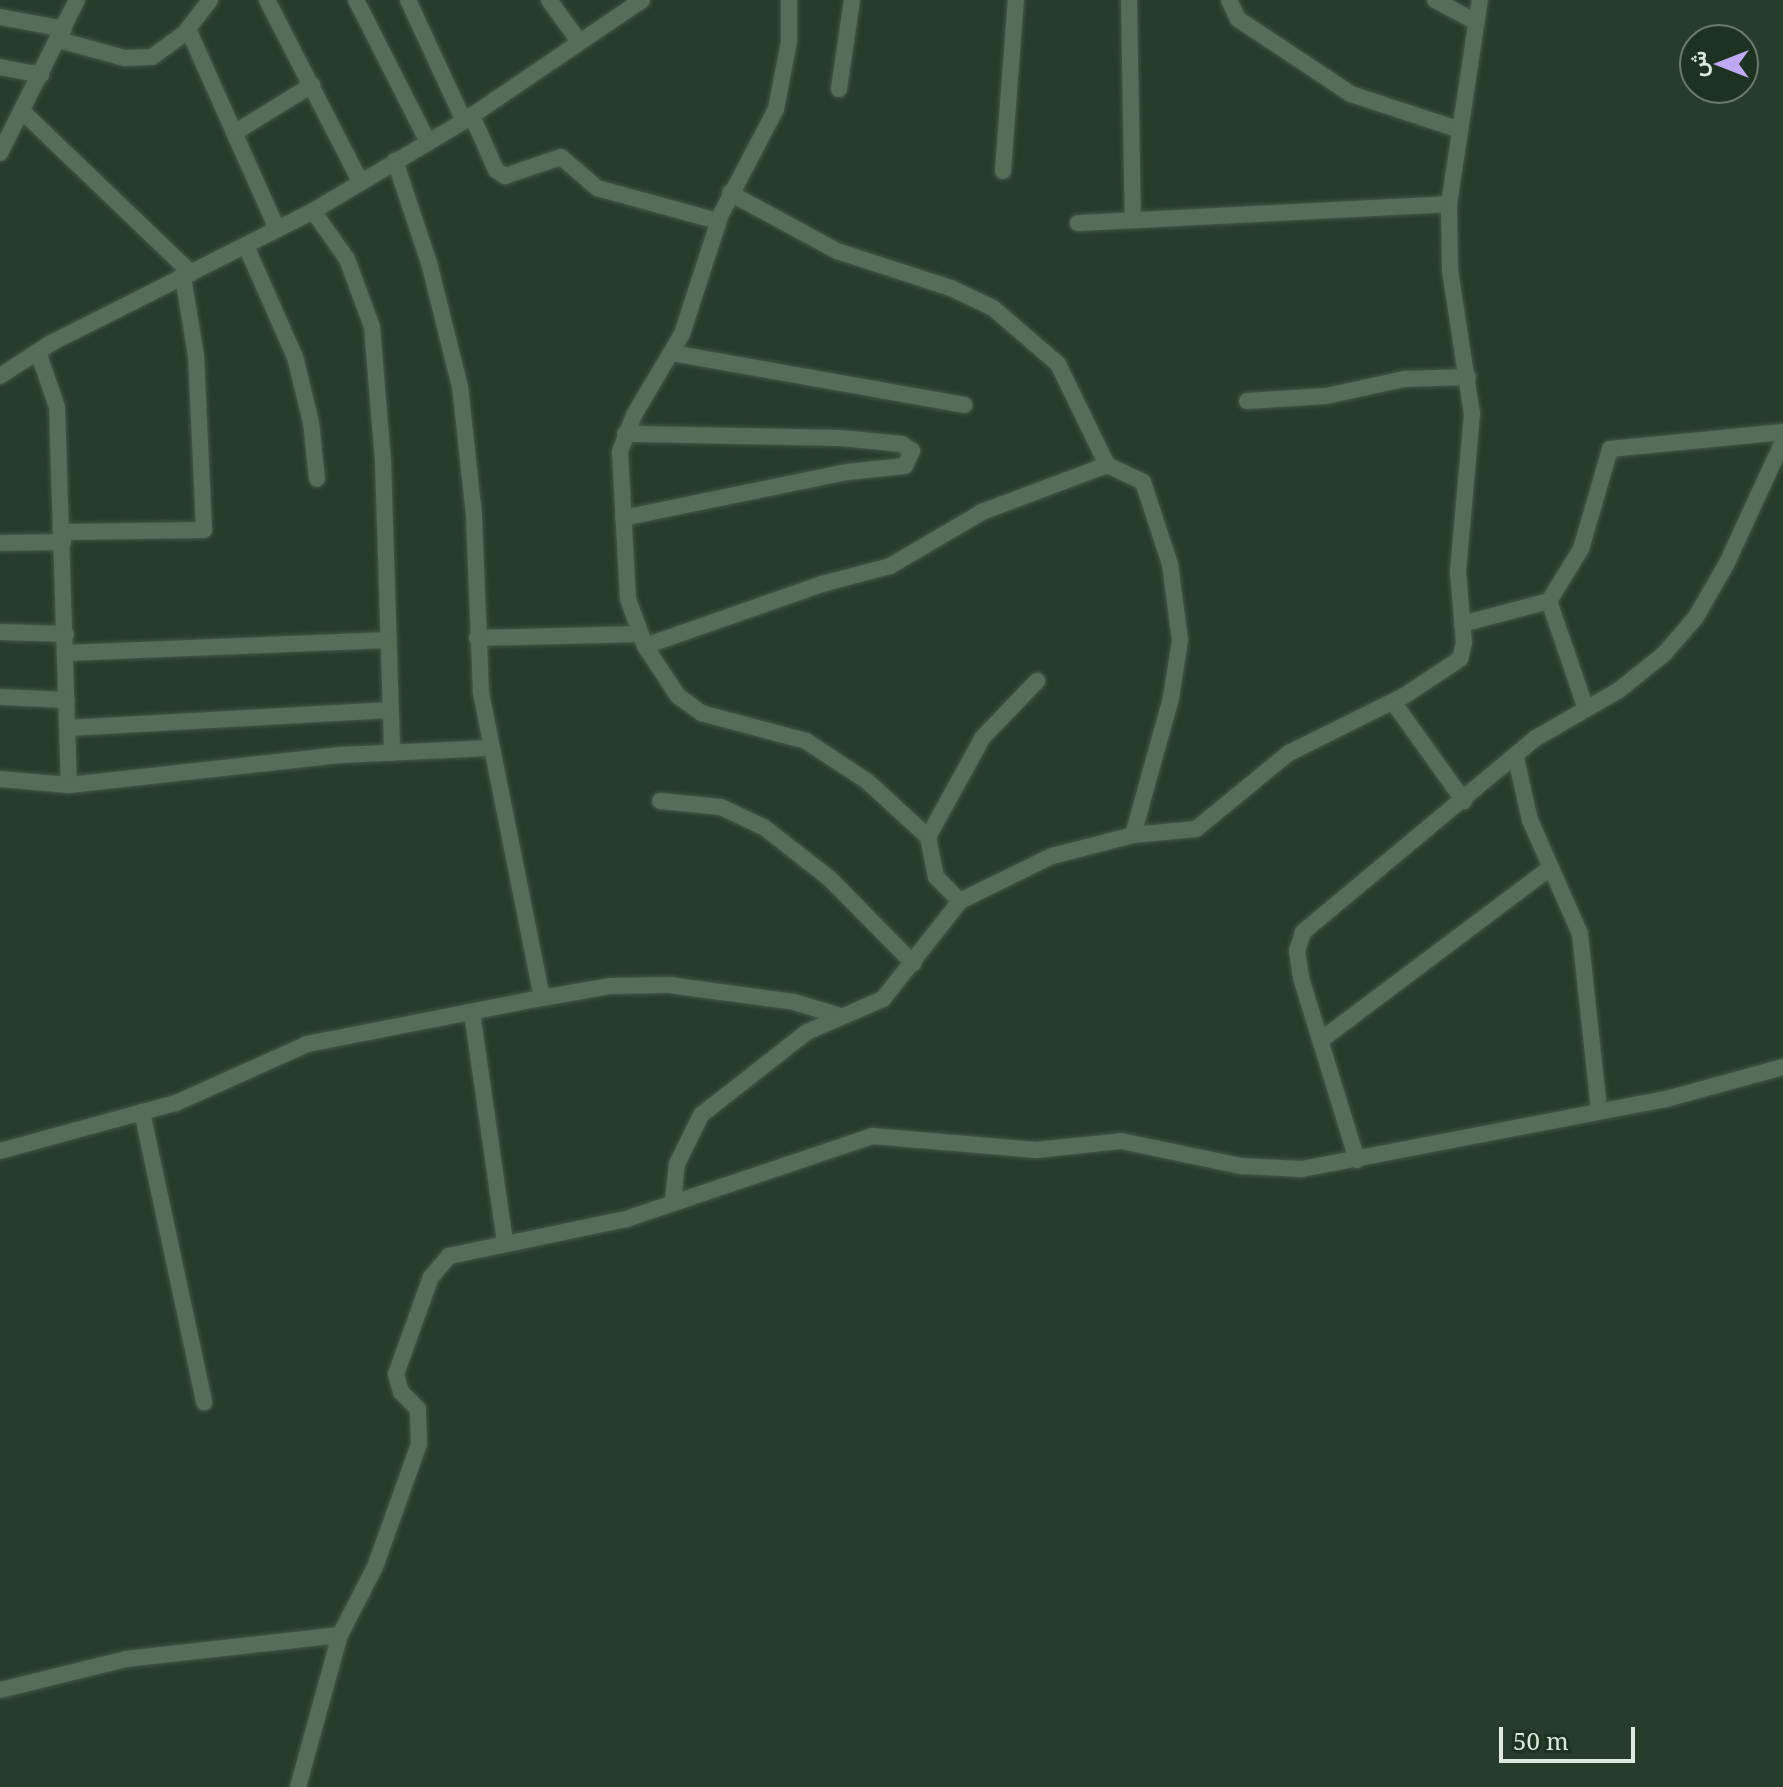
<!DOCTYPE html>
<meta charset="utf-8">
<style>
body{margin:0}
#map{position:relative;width:1783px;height:1787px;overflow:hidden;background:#273c29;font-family:"Noto Serif",Vazirmatn,serif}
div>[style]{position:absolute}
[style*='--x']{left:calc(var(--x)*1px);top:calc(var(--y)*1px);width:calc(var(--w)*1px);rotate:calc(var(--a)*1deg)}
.roads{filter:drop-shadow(0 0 2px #445746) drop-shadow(0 0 2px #445746)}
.street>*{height:16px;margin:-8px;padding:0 8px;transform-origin:8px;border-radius:8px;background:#566d58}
span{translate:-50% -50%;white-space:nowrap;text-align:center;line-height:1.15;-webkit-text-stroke:8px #1d321f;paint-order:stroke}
.north{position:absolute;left:1679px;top:24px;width:80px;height:80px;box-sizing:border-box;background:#1d321f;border:2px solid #697c6b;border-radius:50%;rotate:270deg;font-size:22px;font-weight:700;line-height:32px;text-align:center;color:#dceade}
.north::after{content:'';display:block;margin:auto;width:28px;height:36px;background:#bfa9f4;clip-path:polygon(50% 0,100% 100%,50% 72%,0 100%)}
.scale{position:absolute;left:1499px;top:1727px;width:136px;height:36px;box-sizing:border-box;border:4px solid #dceade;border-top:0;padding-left:10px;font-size:24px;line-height:28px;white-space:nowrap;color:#dceade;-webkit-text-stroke:6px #1d321f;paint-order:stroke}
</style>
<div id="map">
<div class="roads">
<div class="street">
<i style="--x:267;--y:0;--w:203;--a:62.8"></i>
<i style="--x:356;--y:0;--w:159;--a:63.1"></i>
<i style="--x:408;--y:0;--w:133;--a:65.2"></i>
<i style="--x:549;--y:0;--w:49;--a:54.1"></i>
<i style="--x:789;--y:0;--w:42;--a:90"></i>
<i style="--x:789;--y:42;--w:68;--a:101"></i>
<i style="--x:776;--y:109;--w:119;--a:117.6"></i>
<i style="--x:721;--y:214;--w:126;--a:108"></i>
<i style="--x:682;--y:334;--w:94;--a:120.7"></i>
<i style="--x:634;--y:415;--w:40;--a:111"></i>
<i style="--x:620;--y:452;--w:147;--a:86.9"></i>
<i style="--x:628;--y:599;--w:50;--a:70.1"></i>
<i style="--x:645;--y:646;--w:60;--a:56.6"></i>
<i style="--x:678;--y:696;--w:29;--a:36"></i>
<i style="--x:701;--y:713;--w:109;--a:14.9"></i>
<i style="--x:806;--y:741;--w:73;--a:33.3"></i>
<i style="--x:867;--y:781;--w:83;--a:42.6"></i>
<i style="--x:928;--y:837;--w:41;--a:78.7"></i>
<i style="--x:936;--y:877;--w:34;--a:45"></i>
<i style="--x:1129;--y:0;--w:219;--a:89"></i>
<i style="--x:1229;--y:0;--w:21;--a:65"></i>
<i style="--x:1238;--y:19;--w:136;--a:33.6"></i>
<i style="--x:1351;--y:94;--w:112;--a:18.3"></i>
<i style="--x:1435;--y:0;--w:47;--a:28.2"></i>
<i style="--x:0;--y:17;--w:65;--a:10.6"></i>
<i style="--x:188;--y:29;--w:219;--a:66"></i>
<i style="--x:59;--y:40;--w:68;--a:15.3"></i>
<i style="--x:125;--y:58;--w:27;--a:-2"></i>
<i style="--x:152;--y:57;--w:39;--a:-36"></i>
<i style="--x:184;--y:34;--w:43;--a:-52.6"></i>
<i style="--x:0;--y:67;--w:42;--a:11"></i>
<i style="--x:839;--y:89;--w:90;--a:-81.7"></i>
<i style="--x:23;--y:112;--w:233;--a:43.8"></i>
<i style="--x:472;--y:116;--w:59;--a:66"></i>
<i style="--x:496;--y:170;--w:11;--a:34"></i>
<i style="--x:505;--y:176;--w:59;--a:-18.7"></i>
<i style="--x:561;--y:157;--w:48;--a:40.7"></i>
<i style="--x:597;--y:188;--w:125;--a:15.3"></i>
<i style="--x:234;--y:133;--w:92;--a:-31.6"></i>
<i style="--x:0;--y:153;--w:171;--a:-63.3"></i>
<i style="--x:1003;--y:171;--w:171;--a:-85.7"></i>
<i style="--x:730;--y:193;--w:122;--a:28.5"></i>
<i style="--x:837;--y:251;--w:120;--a:18"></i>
<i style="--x:951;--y:288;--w:47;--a:25.5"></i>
<i style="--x:993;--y:308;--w:86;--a:40.7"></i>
<i style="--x:1058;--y:364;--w:112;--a:64.1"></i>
<i style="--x:1107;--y:465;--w:40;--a:25"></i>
<i style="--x:1143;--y:482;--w:86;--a:71.8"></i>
<i style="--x:1170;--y:564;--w:77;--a:82.5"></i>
<i style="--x:1180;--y:640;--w:59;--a:98.8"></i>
<i style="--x:1171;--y:698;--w:142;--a:105.5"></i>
<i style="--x:313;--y:211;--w:59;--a:54.7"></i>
<i style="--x:347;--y:259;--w:72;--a:69.8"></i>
<i style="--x:372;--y:327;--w:134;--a:85.3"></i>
<i style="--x:383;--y:461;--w:292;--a:88.2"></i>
<i style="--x:1078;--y:223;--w:371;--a:-2.9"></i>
<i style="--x:246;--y:246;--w:121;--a:66.2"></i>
<i style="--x:295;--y:357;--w:67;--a:76.2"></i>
<i style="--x:311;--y:422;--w:57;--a:84"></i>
<i style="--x:38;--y:352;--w:58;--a:70.9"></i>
<i style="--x:57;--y:407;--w:378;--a:88.2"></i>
<i style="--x:672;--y:353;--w:297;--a:10.1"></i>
<i style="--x:0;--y:376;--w:61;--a:-32.9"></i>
<i style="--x:51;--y:343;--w:293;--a:-26.7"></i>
<i style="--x:313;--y:211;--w:176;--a:-30.8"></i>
<i style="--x:464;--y:121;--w:215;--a:-34.2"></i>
<i style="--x:1247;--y:401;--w:79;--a:-3.6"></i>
<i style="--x:1326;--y:396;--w:80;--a:-12.3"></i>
<i style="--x:1404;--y:379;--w:64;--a:-1.8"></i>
<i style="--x:623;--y:518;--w:229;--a:-11.6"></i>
<i style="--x:847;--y:472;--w:58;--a:-5.9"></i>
<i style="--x:905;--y:466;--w:17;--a:-65"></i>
<i style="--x:912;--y:451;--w:12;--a:-145"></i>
<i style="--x:902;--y:444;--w:62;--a:-174.5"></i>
<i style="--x:840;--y:438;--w:215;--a:-178.9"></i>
<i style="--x:62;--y:532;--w:142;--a:-0.8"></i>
<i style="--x:204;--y:530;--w:174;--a:-92.6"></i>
<i style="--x:196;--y:356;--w:80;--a:-99.3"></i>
<i style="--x:0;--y:543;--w:63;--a:-0.9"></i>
<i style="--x:1549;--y:601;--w:61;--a:-58.4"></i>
<i style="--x:1581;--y:549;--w:104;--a:-73.8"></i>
<i style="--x:1610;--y:449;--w:174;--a:-5.6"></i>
<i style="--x:1462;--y:624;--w:90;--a:-14.8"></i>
<i style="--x:1549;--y:601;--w:114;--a:71.1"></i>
<i style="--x:0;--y:632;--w:66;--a:1.7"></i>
<i style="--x:477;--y:638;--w:163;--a:-1.4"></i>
<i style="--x:645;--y:646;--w:188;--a:-19.3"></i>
<i style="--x:822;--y:584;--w:70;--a:-14.8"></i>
<i style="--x:890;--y:566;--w:107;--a:-30.4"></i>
<i style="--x:982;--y:512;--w:134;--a:-20.6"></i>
<i style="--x:66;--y:653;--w:323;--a:-2.3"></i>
<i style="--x:0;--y:697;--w:67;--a:2.6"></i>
<i style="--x:1393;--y:702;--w:122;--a:54.4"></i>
<i style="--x:68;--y:728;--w:323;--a:-3.2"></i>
<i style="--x:1516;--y:758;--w:64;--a:77.3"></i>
<i style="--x:1530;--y:820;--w:124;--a:66.3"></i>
<i style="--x:1580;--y:934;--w:177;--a:83.8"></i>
<i style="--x:0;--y:779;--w:69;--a:5"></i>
<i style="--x:69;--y:785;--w:275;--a:-6.3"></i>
<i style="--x:342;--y:755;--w:148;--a:-2.7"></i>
<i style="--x:660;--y:801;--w:61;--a:5.6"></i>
<i style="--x:721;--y:807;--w:49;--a:25.5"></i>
<i style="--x:765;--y:828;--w:81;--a:38"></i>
<i style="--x:829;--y:878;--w:120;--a:45.3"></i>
<i style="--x:928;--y:837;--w:114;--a:-61.2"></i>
<i style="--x:983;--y:737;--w:78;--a:-46"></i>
<i style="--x:542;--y:998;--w:70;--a:-9.9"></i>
<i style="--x:611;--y:986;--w:58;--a:-1"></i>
<i style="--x:669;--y:985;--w:126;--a:7.7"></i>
<i style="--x:794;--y:1002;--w:45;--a:16.8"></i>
<i style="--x:472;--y:1013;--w:232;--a:81.8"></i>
<i style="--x:1321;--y:1040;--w:285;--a:-36.9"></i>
<i style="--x:142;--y:1112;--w:297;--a:77.9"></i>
<i style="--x:0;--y:1151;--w:182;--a:-15.3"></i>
<i style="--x:176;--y:1103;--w:144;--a:-24.2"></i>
<i style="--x:307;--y:1044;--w:239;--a:-11.1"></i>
<i style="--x:542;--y:998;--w:312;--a:-101.3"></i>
<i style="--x:481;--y:692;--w:177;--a:-92.3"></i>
<i style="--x:474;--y:515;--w:129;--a:-96.2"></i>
<i style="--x:460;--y:387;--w:128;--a:-104"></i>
<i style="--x:429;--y:263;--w:108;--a:-108.4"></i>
<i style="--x:1357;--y:1160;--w:190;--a:-107.1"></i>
<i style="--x:1301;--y:978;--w:27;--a:-98"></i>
<i style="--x:1297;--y:951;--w:20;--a:-72"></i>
<i style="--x:1303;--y:932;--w:303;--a:-39.8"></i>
<i style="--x:1536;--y:738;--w:96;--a:-30"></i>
<i style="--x:1619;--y:690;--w:58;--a:-38.7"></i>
<i style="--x:1664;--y:654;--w:49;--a:-49.1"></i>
<i style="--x:1696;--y:617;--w:62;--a:-60.1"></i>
<i style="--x:1727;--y:563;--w:134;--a:-65.3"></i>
<i style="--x:673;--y:1201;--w:37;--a:-84"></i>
<i style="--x:677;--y:1164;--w:55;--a:-63.9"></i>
<i style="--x:701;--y:1115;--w:135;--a:-38.1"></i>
<i style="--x:807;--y:1032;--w:83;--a:-23.5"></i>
<i style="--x:883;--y:999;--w:125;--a:-51.8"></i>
<i style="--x:960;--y:901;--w:102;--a:-26.1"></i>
<i style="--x:1052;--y:856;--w:84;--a:-14.5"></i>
<i style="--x:1133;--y:835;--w:63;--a:-5.4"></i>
<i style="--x:1196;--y:829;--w:120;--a:-39.3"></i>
<i style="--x:1289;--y:753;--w:128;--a:-26.4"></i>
<i style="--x:1404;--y:696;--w:67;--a:-33.5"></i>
<i style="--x:1460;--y:659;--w:16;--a:-76"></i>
<i style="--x:1464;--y:643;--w:72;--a:-94.8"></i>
<i style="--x:1458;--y:571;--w:158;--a:-84.9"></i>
<i style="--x:1472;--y:414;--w:146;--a:-98.7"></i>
<i style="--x:1450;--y:270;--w:66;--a:-90.9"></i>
<i style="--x:1449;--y:204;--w:206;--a:-81.4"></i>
<i style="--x:0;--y:1690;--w:130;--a:-13.8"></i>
<i style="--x:126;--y:1659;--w:215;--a:-6.4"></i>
<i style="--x:298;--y:1787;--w:158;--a:-74.6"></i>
<i style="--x:340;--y:1635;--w:76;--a:-62.8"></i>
<i style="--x:375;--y:1567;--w:131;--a:-70.3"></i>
<i style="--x:419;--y:1444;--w:35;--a:-92"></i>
<i style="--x:418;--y:1409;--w:24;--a:-135"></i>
<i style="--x:401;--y:1392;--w:19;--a:-106"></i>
<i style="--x:396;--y:1374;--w:103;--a:-70.2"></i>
<i style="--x:431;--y:1277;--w:28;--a:-49"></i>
<i style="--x:449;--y:1256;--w:181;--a:-11.8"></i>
<i style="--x:626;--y:1219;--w:260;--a:-18.6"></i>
<i style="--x:872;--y:1136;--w:165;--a:4.9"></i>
<i style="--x:1036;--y:1150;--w:85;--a:-6"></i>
<i style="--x:1121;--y:1141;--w:123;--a:11.8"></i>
<i style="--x:1241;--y:1166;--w:61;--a:2.8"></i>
<i style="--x:1302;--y:1169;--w:371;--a:-10.9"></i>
<i style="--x:1666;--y:1099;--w:121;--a:-15.3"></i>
</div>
</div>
<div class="north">ش</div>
<div class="scale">50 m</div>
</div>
